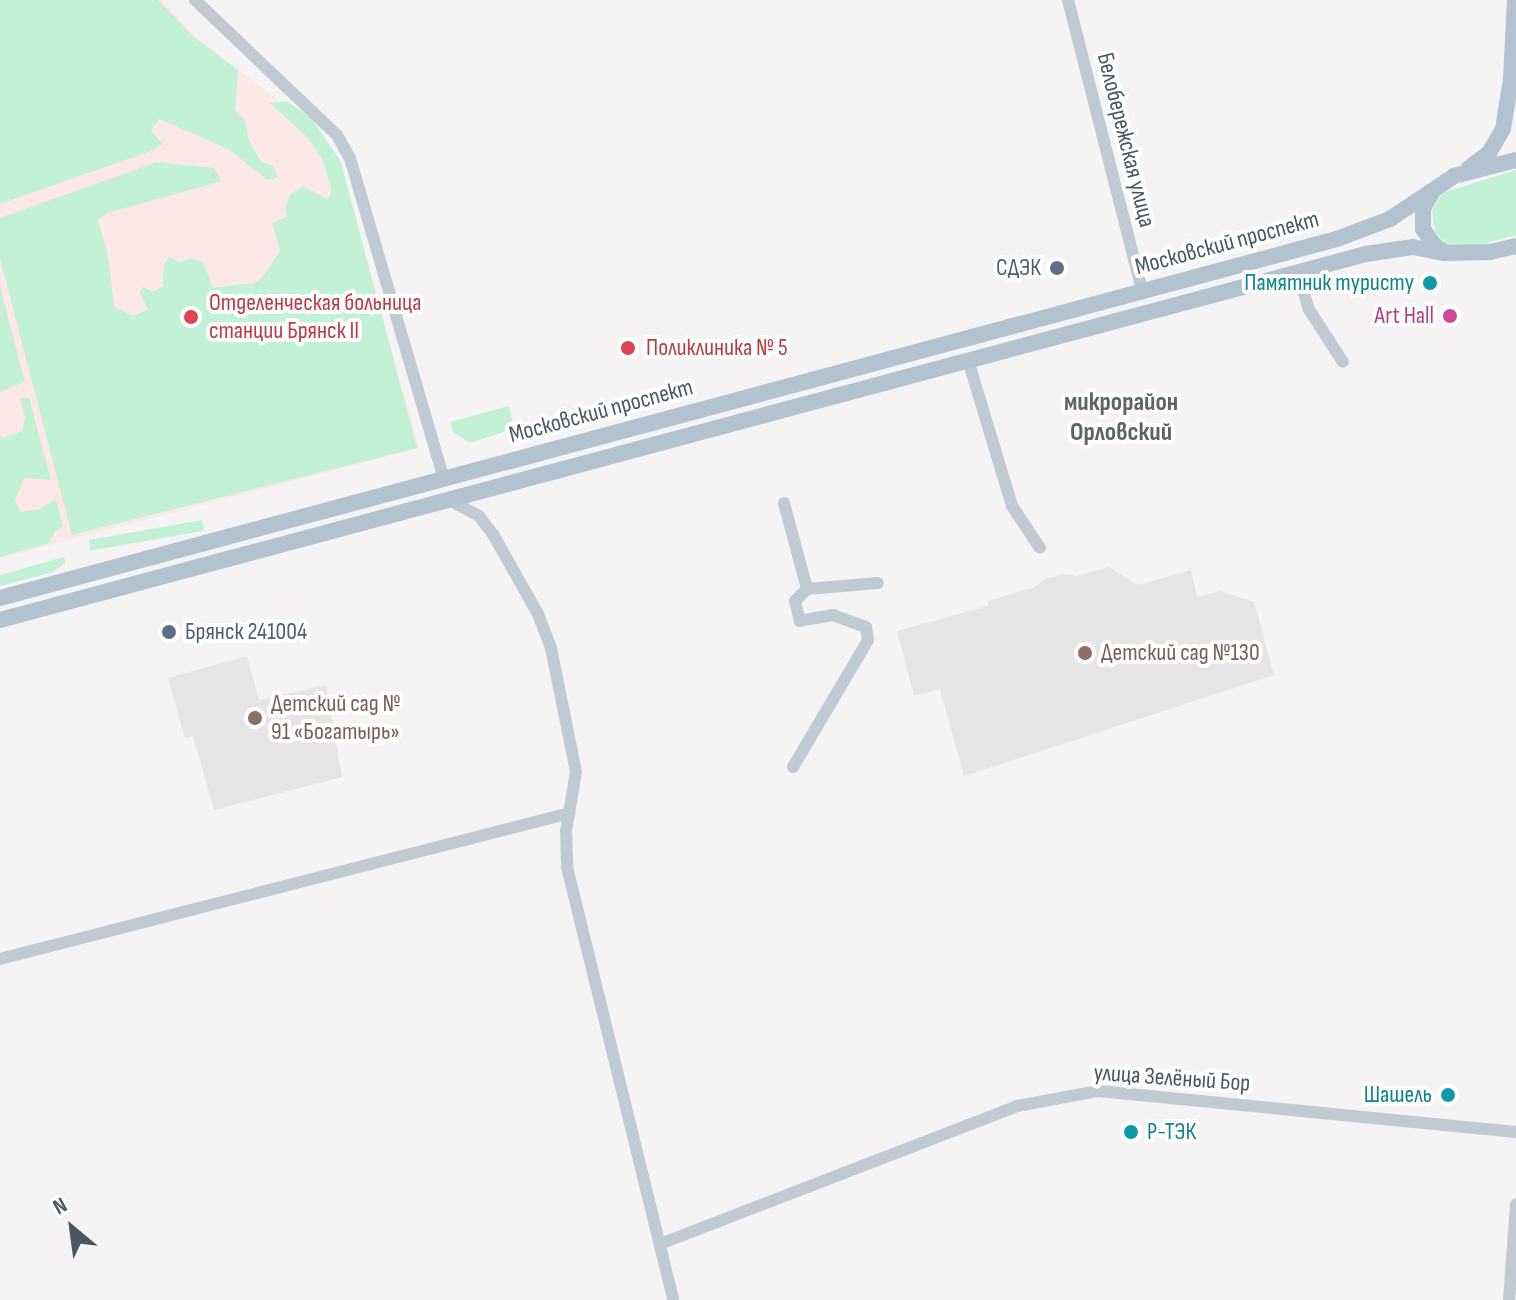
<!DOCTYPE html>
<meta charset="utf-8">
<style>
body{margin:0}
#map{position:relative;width:1516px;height:1300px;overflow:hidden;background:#f5f3f3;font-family:"Sofia Sans Condensed",sans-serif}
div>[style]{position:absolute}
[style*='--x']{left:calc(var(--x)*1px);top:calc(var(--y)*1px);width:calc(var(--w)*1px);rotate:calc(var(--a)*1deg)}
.education>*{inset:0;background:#e6e4e5}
.medical>*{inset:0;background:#fce8e6}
.green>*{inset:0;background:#c3f1d5;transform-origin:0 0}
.minor>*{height:12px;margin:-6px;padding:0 6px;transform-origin:6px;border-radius:6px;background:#c1cad2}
.major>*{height:16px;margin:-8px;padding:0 8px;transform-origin:8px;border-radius:8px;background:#b3c2d1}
.dots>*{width:22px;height:22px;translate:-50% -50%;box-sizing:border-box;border:4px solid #fff;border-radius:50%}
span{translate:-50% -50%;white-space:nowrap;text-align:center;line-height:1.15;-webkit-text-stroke:8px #fff;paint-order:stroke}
.street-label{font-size:24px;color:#4a5661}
.service-label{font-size:24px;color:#4e5e75}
.right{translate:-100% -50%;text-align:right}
.left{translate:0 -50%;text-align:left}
.culture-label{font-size:24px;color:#0d838f}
.health-label{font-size:24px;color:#be3a42}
.hotel-label{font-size:24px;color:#b23c85}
.education-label{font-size:24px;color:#785e54}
.neighbourhood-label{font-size:26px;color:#5f6368;font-weight:700}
.north{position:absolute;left:32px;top:1188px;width:80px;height:80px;-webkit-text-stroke:6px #fff;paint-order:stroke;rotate:331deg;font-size:22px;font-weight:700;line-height:32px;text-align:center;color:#4a5661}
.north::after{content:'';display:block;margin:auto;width:28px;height:36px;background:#4a5661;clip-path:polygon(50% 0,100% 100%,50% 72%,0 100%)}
</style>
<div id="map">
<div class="education">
<i style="clip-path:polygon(1109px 567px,1138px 585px,1191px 570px,1197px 597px,1219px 591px,1254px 602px,1274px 675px,964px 776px,940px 689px,914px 696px,897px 631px,988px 606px,988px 601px,1035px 587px,1045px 579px,1064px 574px,1077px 576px)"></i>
<i style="clip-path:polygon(247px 656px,259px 700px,326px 685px,342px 777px,214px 810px,193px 736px,185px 738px,168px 678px)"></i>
</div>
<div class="medical">
<i style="clip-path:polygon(0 0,162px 0,199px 39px,275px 98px,326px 151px,345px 185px,419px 448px,0 558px)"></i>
</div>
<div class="green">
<i style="clip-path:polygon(0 0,158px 0,196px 39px,238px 70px,235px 110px,245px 121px,249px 140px,261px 162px,273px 166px,278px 177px,268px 180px,228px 149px,159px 119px,151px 131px,163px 144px,151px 151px,0 204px)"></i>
<i style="clip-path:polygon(287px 101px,311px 118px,341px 162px,417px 448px,72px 535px,0 259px,0 218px,157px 162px,214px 168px,222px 181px,107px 213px,98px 220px,108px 255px,114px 307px,134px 316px,148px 309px,140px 293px,143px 287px,154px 292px,163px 286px,164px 265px,169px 257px,179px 262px,192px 258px,203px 262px,213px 288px,253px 283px,262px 278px,280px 251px,272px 223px,287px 217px,286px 206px,291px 194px,303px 186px,328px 199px,332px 191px,322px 159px,308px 138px,270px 103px)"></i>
<i style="clip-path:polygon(1516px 170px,1516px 235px,1470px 248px,1449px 245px,1441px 239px,1435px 231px,1432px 211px,1442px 193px)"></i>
<i style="clip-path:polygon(0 286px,25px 382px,0 392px)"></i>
<i style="clip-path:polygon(20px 398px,29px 398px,51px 480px,24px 478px,15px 501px,21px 512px,40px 509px,56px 499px,63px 526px,55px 531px,49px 543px,0 557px,0 434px,3px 438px,22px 431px,25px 417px)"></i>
<i style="clip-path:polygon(509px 406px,512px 420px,504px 432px,469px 443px,453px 432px,450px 422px)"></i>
<i style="left:202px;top:520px;width:11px;height:115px;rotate:80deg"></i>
<i style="clip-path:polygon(64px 557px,65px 563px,53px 572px,0 586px,0 575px)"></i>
</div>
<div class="minor">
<i style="--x:195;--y:0;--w:196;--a:43.6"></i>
<i style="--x:337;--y:135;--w:26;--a:61"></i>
<i style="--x:350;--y:158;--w:332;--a:73.7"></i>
<i style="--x:1068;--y:0;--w:299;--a:75.7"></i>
<i style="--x:1298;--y:272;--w:37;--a:74"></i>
<i style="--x:1308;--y:308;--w:64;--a:57.1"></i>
<i style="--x:968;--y:360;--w:152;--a:73.2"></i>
<i style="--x:1012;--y:506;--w:50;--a:56.3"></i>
<i style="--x:451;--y:501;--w:32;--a:28"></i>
<i style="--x:479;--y:516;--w:25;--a:53"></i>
<i style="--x:494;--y:536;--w:90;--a:60.6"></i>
<i style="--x:538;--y:614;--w:36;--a:69"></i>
<i style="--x:551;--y:648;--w:126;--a:78.6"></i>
<i style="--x:576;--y:772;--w:60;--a:99.6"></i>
<i style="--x:566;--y:831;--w:36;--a:88"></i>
<i style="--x:567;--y:867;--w:446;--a:76.2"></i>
<i style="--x:784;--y:503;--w:89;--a:75"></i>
<i style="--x:807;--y:589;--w:71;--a:-4.8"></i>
<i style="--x:793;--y:767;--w:147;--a:-59.4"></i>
<i style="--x:868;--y:640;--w:13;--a:-99"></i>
<i style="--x:866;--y:627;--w:35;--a:-160"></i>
<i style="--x:833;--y:615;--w:34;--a:170"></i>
<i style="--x:800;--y:621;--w:21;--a:-104"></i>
<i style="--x:795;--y:601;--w:17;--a:-45"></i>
<i style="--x:0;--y:959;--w:588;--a:-14.37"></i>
<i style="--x:660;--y:1244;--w:383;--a:-21.1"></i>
<i style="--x:1017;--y:1106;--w:82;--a:-10.5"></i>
<i style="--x:1098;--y:1091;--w:420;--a:5.6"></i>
<i style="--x:1509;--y:1300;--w:96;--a:-85.8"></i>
</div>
<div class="major">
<i style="--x:1469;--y:168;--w:25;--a:-37"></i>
<i style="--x:1489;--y:153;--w:28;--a:-60"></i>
<i style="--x:1503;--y:129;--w:51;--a:-80.9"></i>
<i style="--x:1511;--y:79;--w:79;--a:-87.1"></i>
<i style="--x:1433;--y:191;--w:20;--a:120"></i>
<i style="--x:1423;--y:208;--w:21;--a:90"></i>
<i style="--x:1423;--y:229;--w:19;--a:55"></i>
<i style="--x:1434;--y:245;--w:12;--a:35"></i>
<i style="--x:0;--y:598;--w:1384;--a:-15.03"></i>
<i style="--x:1337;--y:239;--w:57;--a:-20.7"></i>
<i style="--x:1390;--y:219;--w:77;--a:-33.9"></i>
<i style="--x:1454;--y:176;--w:64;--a:-14.5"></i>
<i style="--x:0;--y:620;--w:1414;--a:-15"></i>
<i style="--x:1366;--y:254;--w:48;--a:-8.5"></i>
<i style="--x:1413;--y:247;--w:33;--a:11"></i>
<i style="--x:1445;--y:253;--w:45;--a:-1.3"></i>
<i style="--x:1490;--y:252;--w:27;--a:-13"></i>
</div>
<div class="dots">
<i style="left:1057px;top:268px;background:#5c6f8a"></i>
<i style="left:1430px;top:283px;background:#0f9aa8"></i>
<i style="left:1450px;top:316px;background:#d1479c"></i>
<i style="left:191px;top:317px;background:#e0444e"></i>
<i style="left:628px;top:348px;background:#e0444e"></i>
<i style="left:169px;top:632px;background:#5c6f8a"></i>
<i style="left:1085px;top:653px;background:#8d6e63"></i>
<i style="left:255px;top:718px;background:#8d6e63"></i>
<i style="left:1448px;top:1095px;background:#0f9aa8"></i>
<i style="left:1131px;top:1132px;background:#0f9aa8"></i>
</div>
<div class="street-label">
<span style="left:1126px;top:140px;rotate:76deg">Белобережская улица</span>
<span style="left:1227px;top:243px;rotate:-15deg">Московский проспект</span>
<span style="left:601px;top:411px;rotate:-15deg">Московский проспект</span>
<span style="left:1172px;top:1078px;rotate:4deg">улица Зелёный Бор</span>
</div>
<div class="service-label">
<span class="right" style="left:1041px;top:268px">СДЭК</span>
<span class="left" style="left:185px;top:632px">Брянск 241004</span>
</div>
<div class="culture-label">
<span class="right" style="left:1414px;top:283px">Памятник туристу</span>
<span class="right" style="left:1432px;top:1095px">Шашель</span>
<span class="left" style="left:1147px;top:1132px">Р-ТЭК</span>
</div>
<div class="health-label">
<span class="left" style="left:209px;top:317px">Отделенческая больница<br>станции Брянск II</span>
<span class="left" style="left:646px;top:348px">Поликлиника № 5</span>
</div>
<div class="hotel-label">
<span class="right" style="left:1434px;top:316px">Art Hall</span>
</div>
<div class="education-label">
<span class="left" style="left:1101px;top:653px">Детский сад №130</span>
<span class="left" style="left:271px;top:718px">Детский сад №<br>91 «Богатырь»</span>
</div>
<div class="neighbourhood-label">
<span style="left:1121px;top:418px">микрорайон<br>Орловский</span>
</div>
<div class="north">N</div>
</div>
